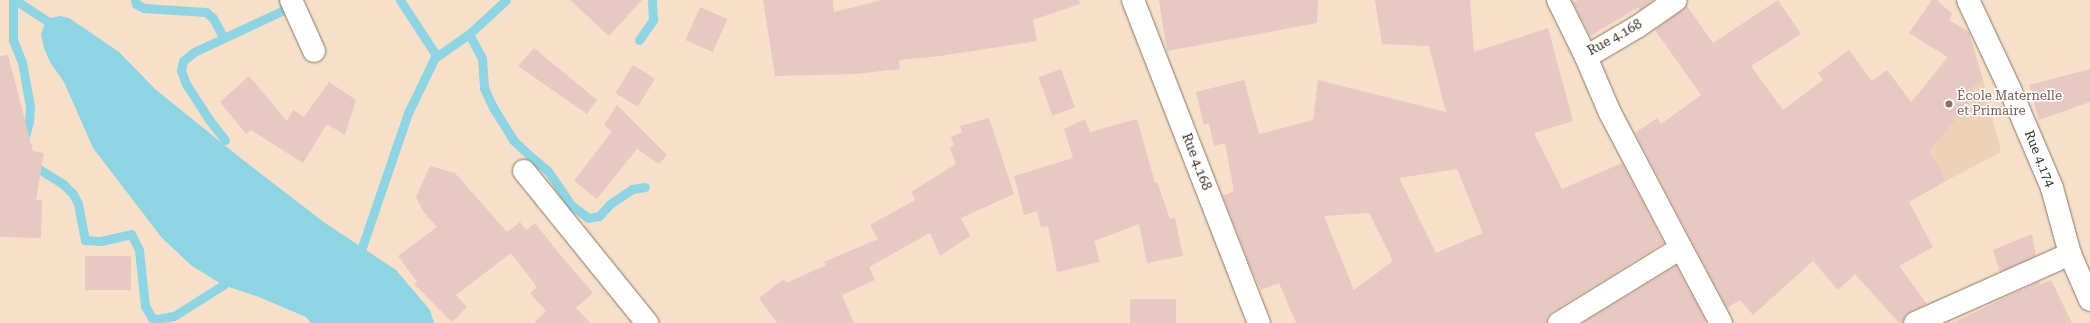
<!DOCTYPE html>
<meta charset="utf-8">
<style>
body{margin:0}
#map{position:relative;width:2090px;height:323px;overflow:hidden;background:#f6e0ca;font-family:"Roboto Serif",serif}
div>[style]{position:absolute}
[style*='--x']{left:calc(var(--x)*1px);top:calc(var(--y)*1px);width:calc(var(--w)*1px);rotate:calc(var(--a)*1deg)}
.built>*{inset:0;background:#ecd3b7}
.water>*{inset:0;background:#8ed4e2}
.stream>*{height:9px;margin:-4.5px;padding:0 4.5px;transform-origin:4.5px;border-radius:4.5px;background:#8ed4e2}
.building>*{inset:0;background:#e8c8c2;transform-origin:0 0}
.roads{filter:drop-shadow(0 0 1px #8a7763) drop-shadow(0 0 1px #8a7763)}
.minor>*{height:22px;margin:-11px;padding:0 11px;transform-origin:11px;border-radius:11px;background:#fff}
.dots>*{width:11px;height:11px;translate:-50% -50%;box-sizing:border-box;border:2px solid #fff;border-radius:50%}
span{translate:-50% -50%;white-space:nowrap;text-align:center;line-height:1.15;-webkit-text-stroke:3px #fff;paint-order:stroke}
.street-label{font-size:13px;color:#342c23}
.education-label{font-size:13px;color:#785e54}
.left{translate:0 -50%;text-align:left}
</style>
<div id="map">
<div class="built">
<i style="clip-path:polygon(1967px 30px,1983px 80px,2001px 152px,1946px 181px,1930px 150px,1916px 97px)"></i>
</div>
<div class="water">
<i style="clip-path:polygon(60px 16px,69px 18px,119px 52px,155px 89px,243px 160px,325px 223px,396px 270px,430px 310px,434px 323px,311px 323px,306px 317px,259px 297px,223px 285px,192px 266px,162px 238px,93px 148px,64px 82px,50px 62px,44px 48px,41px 34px,44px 26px,50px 18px)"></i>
</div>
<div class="stream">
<i style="--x:13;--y:0;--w:40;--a:90"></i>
<i style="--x:13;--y:40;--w:24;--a:68"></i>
<i style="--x:22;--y:62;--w:46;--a:79.9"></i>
<i style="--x:30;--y:107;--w:15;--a:94"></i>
<i style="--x:29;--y:122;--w:18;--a:106"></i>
<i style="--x:15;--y:0;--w:38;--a:33"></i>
<i style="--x:47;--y:21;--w:12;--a:42"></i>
<i style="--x:135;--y:0;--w:4;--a:76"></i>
<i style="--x:136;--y:4;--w:9;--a:27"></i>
<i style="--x:144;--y:8;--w:62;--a:3.7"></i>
<i style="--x:206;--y:12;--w:9;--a:41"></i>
<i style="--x:213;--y:18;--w:21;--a:62"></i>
<i style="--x:469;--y:34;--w:27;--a:62"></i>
<i style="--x:482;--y:58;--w:30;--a:86"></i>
<i style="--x:484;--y:88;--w:23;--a:65"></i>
<i style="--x:494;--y:109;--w:36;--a:58"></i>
<i style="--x:513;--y:140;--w:23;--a:43"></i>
<i style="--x:530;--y:156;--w:23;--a:40"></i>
<i style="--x:548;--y:171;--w:41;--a:55.9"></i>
<i style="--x:571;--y:205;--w:21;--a:37"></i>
<i style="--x:588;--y:218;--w:11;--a:-10"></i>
<i style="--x:599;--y:216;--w:16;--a:-47"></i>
<i style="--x:610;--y:204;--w:27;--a:-34"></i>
<i style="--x:632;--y:189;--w:13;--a:-9"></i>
<i style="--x:639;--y:40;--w:24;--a:-55"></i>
<i style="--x:653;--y:20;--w:20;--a:-93"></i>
<i style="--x:436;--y:57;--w:40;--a:-34.9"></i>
<i style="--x:469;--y:34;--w:50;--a:-42.6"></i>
<i style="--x:225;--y:140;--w:28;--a:-128"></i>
<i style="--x:208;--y:118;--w:40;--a:-122.9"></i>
<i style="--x:186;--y:84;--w:15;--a:-110"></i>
<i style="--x:181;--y:70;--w:9;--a:-77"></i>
<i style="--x:183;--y:61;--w:14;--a:-39"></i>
<i style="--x:194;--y:52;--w:102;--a:-25.1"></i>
<i style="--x:286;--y:9;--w:9;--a:-111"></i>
<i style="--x:31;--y:164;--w:39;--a:32"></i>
<i style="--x:64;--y:185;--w:13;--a:45"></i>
<i style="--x:73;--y:194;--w:11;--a:63"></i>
<i style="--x:78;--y:204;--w:37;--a:79"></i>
<i style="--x:85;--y:240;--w:16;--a:4"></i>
<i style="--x:101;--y:241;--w:31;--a:-13"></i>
<i style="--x:131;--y:234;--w:18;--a:63"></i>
<i style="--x:139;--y:250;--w:56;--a:83.9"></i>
<i style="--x:145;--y:306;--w:14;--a:60"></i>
<i style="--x:152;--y:318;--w:5;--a:11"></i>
<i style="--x:157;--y:319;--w:17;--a:-10"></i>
<i style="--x:174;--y:316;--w:58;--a:-32.3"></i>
<i style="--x:223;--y:285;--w:11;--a:-49"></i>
<i style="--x:359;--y:256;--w:151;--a:-71.1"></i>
<i style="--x:408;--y:113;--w:64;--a:-64.2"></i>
<i style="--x:436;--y:55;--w:66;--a:-123.2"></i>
</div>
<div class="building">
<i style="clip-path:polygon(570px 0,642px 0,609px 36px)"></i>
<i style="clip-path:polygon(763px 0,833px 0,834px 12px,882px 0,1079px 0,1080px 4px,1033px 20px,1037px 41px,940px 56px,899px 60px,900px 69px,856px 74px,775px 76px)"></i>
<i style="clip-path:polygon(1159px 0,1318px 0,1317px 23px,1167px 51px)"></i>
<i style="clip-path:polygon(evenodd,1375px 0,1470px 0,1474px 52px,1548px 28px,1573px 121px,1534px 133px,1562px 189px,1622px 163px,1664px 243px,1552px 312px,1548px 317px,1547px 323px,1296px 323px,1279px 283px,1261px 290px,1252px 271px,1223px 196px,1234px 191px,1225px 143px,1214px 146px,1209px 123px,1204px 125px,1196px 92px,1244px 80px,1259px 134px,1313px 120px,1318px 80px,1446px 112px,1429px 46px,1382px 44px,1375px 0,1457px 169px,1483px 233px,1436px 253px,1399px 178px,1457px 169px,1375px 0,1369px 213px,1393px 261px,1354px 290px,1324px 216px,1369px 213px)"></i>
<i style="clip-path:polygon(1579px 0,1654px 0,1640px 10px,1639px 7px,1590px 36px,1573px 2px)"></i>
<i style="clip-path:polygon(1778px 0,1801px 34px,1751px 66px,1783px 110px,1823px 80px,1818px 73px,1849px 50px,1872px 81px,1887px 70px,1911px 102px,1949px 58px,1909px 33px,1932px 0,1937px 0,1952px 14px,1949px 20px,1969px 32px,1983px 80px,1972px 88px,1975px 96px,1930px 150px,1946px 181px,1909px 202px,1933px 247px,1899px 266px,1927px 304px,1910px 312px,1905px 316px,1903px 323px,1899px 323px,1855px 274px,1838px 290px,1813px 261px,1753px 315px,1740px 300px,1727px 308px,1635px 133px,1657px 118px,1661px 124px,1701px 95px,1655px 30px,1687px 6px,1713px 43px)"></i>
<i style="left:700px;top:7px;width:30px;height:36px;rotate:24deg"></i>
<i style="clip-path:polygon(534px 48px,597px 100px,587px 114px,518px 66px)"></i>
<i style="clip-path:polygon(8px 55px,33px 151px,44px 153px,36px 200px,42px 200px,41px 238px,0 237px,0 56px)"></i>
<i style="left:633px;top:65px;width:26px;height:33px;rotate:32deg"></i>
<i style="left:1061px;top:69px;width:41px;height:24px;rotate:70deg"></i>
<i style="clip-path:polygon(2090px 69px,2090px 102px,2039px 120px,2029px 85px)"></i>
<i style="clip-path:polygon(249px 76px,287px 121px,293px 110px,304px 117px,329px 82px,356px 100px,345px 135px,327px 124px,303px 163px,251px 130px,246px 134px,220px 102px)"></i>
<i style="clip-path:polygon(617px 105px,667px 155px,659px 164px,637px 149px,597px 199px,574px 181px,612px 131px,604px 125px)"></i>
<i style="clip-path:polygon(989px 118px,1014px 194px,961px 218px,970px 236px,940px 256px,930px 233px,869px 267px,875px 280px,842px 295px,854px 323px,777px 323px,759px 298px,784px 279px,786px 283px,826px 265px,824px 262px,878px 239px,870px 225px,915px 200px,911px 192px,956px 164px,950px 148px,954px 146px,951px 137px,962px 132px,960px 126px)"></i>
<i style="clip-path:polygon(1085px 119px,1090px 132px,1137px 119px,1155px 183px,1157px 182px,1170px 219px,1175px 218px,1183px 256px,1147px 263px,1139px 224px,1094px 241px,1100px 262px,1057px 272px,1048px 226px,1041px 227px,1037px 211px,1024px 215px,1014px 176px,1073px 158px,1064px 129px)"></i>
<i style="clip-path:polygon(430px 166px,455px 173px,507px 232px,520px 222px,526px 230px,535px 223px,557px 251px,593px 293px,576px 308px,590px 323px,534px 323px,546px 311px,530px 293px,537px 287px,511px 253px,456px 295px,467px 307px,452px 322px,414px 284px,417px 282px,398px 256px,437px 227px,423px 211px,416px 197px)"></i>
<i style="clip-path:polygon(2032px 234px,2036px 256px,2000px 272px,1993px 250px)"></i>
<i style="left:85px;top:256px;width:46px;height:34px"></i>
<i style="clip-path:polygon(1676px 266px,1706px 321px,1703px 323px,1583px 323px)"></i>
<i style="clip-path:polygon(2051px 280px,2072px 323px,1952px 323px,2040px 281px,2040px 285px)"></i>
<i style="left:1130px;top:299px;width:46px;height:24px"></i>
</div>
<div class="roads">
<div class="minor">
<i style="--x:291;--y:0;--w:56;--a:65.7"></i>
<i style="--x:1133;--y:0;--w:347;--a:68.7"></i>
<i style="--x:1558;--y:0;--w:64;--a:63.8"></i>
<i style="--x:1586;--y:57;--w:59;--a:-30.5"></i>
<i style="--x:1637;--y:27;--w:47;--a:-34.7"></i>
<i style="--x:1968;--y:0;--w:96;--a:64.8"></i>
<i style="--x:2009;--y:87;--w:110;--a:66.9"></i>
<i style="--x:2052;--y:188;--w:68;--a:74.7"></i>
<i style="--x:2070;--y:254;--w:50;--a:66.5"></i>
<i style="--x:524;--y:171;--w:196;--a:51"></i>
<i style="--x:1681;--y:248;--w:85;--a:61.9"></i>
<i style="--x:1559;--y:323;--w:143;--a:-31.6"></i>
<i style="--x:1681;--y:248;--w:153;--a:-117.7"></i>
<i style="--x:1610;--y:113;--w:61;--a:-113.2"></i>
<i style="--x:1915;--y:323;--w:170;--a:-24"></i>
</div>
</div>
<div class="dots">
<i style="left:1949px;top:104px;background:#8d6e63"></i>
</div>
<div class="street-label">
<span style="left:1615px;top:38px;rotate:-29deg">Rue 4.168</span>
<span style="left:2039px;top:159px;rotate:68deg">Rue 4.174</span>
<span style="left:1196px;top:162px;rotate:69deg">Rue 4.168</span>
</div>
<div class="education-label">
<span class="left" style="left:1957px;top:104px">École Maternelle<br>et Primaire</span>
</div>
</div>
